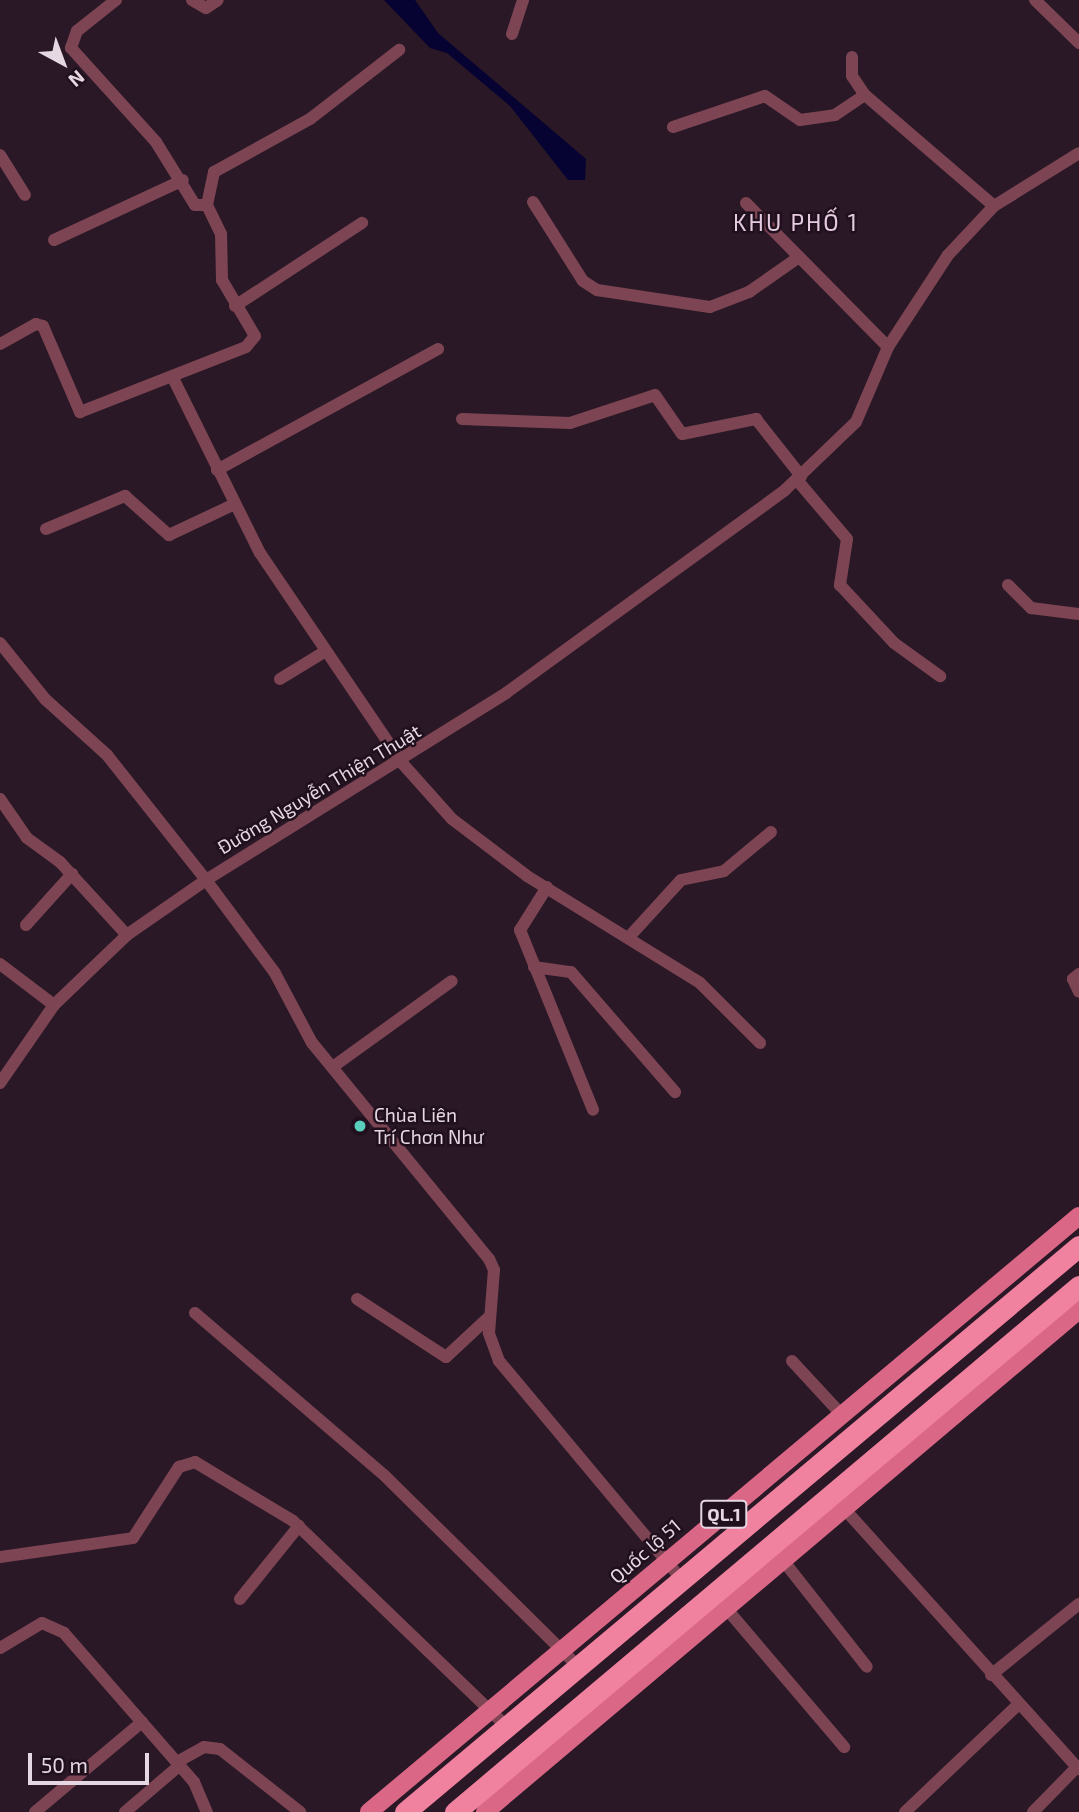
<!DOCTYPE html>
<meta charset="utf-8">
<style>
body{margin:0}
#map{position:relative;width:1079px;height:1812px;overflow:hidden;background:#2a1826;font-family:"Exo 2",sans-serif}
div>[style]{position:absolute}
[style*='--x']{left:calc(var(--x)*1px);top:calc(var(--y)*1px);width:calc(var(--w)*1px);rotate:calc(var(--a)*1deg)}
.water>*{inset:0;background:#060232}
.street>*{height:12px;margin:-6px;padding:0 6px;transform-origin:6px;border-radius:6px;background:#7d4553}
.primary>*{height:18px;margin:-9px;padding:0 9px;transform-origin:9px;border-radius:9px;background:#db6787}
.highway>*{height:21px;margin:-10.5px;padding:0 10.5px;transform-origin:10.5px;border-radius:10.5px;background:#f1829f}
.dots>*{width:19px;height:19px;translate:-50% -50%;box-sizing:border-box;border:4px solid #200f1d;border-radius:50%}
span{translate:-50% -50%;white-space:nowrap;text-align:center;line-height:1.15;-webkit-text-stroke:5px #200f1d;paint-order:stroke}
.shield-label span{padding:2px 5px;background:#200f1d;border:2px solid;border-radius:5px;-webkit-text-stroke-width:0}
.shield-label{font-size:18px;color:#e5d8e2;font-weight:700}
.street-label{font-size:19px;color:#e5d8e2}
.poi-label{font-size:19px;color:#e5d8e2}
.left{translate:0 -50%;text-align:left}
.quarter-label{font-size:23px;color:#e5cbdf;letter-spacing:2px}
.north{position:absolute;left:28px;top:28px;width:70px;height:70px;-webkit-text-stroke:5px #200f1d;paint-order:stroke;rotate:139deg;font-size:19px;font-weight:700;line-height:28px;text-align:center;color:#e5d8e2}
.north::after{content:'';display:block;margin:auto;width:24px;height:32px;background:#e5d8e2;clip-path:polygon(50% 0,100% 100%,50% 72%,0 100%)}
.scale{position:absolute;left:28px;top:1753px;width:121px;height:32px;box-sizing:border-box;border:4px solid #e5d8e2;border-top:0;padding-left:9px;font-size:21px;line-height:24px;white-space:nowrap;color:#e5d8e2;-webkit-text-stroke:5px #200f1d;paint-order:stroke}
</style>
<div id="map">
<div class="water">
<i style="clip-path:polygon(384px 0,415px 0,438px 33px,586px 159px,585px 180px,568px 180px,510px 106px,447px 53px,430px 48px)"></i>
</div>
<div class="street">
<i style="--x:192;--y:0;--w:16;--a:30"></i>
<i style="--x:206;--y:8;--w:14;--a:-34"></i>
<i style="--x:1035;--y:0;--w:62;--a:44.3"></i>
<i style="--x:512;--y:34;--w:36;--a:-72"></i>
<i style="--x:852;--y:57;--w:19;--a:90"></i>
<i style="--x:852;--y:76;--w:23;--a:56"></i>
<i style="--x:865;--y:95;--w:170;--a:40.7"></i>
<i style="--x:673;--y:127;--w:97;--a:-18.6"></i>
<i style="--x:765;--y:96;--w:42;--a:34.4"></i>
<i style="--x:800;--y:120;--w:35;--a:-8"></i>
<i style="--x:835;--y:115;--w:36;--a:-34"></i>
<i style="--x:0;--y:155;--w:47;--a:58"></i>
<i style="--x:533;--y:202;--w:93;--a:57.7"></i>
<i style="--x:583;--y:281;--w:17;--a:33"></i>
<i style="--x:597;--y:290;--w:114;--a:8.6"></i>
<i style="--x:710;--y:307;--w:42;--a:-21"></i>
<i style="--x:749;--y:292;--w:61;--a:-35"></i>
<i style="--x:746;--y:203;--w:202;--a:45.4"></i>
<i style="--x:207;--y:205;--w:34;--a:-78"></i>
<i style="--x:214;--y:172;--w:110;--a:-28.9"></i>
<i style="--x:310;--y:119;--w:113;--a:-37.8"></i>
<i style="--x:54;--y:240;--w:142;--a:-24.9"></i>
<i style="--x:235;--y:306;--w:152;--a:-33.2"></i>
<i style="--x:0;--y:344;--w:41;--a:-29.1"></i>
<i style="--x:36;--y:324;--w:7;--a:16"></i>
<i style="--x:43;--y:326;--w:94;--a:66.7"></i>
<i style="--x:80;--y:412;--w:178;--a:-21.4"></i>
<i style="--x:246;--y:347;--w:14;--a:-51"></i>
<i style="--x:255;--y:336;--w:65;--a:-120.5"></i>
<i style="--x:222;--y:280;--w:46;--a:-91.2"></i>
<i style="--x:221;--y:234;--w:32;--a:-116"></i>
<i style="--x:207;--y:205;--w:12;--a:180"></i>
<i style="--x:195;--y:205;--w:74;--a:-121.8"></i>
<i style="--x:156;--y:142;--w:127;--a:-132.1"></i>
<i style="--x:71;--y:48;--w:18;--a:-71"></i>
<i style="--x:77;--y:31;--w:50;--a:-38.5"></i>
<i style="--x:173;--y:378;--w:195;--a:63.6"></i>
<i style="--x:260;--y:553;--w:254;--a:55.9"></i>
<i style="--x:402;--y:763;--w:75;--a:48.2"></i>
<i style="--x:452;--y:819;--w:94;--a:37.2"></i>
<i style="--x:527;--y:876;--w:203;--a:31.7"></i>
<i style="--x:700;--y:983;--w:85;--a:45"></i>
<i style="--x:462;--y:419;--w:108;--a:2.1"></i>
<i style="--x:570;--y:423;--w:89;--a:-18.2"></i>
<i style="--x:655;--y:395;--w:47;--a:55.3"></i>
<i style="--x:682;--y:434;--w:76;--a:-11.5"></i>
<i style="--x:756;--y:419;--w:73;--a:51.7"></i>
<i style="--x:217;--y:470;--w:252;--a:-28.7"></i>
<i style="--x:797;--y:480;--w:77;--a:49.7"></i>
<i style="--x:847;--y:539;--w:47;--a:98.7"></i>
<i style="--x:840;--y:585;--w:79;--a:47"></i>
<i style="--x:894;--y:643;--w:57;--a:35.7"></i>
<i style="--x:46;--y:529;--w:86;--a:-22.7"></i>
<i style="--x:125;--y:496;--w:59;--a:41.6"></i>
<i style="--x:169;--y:535;--w:73;--a:-25.2"></i>
<i style="--x:1008;--y:585;--w:33;--a:45"></i>
<i style="--x:1031;--y:608;--w:48;--a:7.1"></i>
<i style="--x:0;--y:643;--w:72;--a:51.2"></i>
<i style="--x:45;--y:699;--w:84;--a:42.1"></i>
<i style="--x:107;--y:755;--w:159;--a:51.6"></i>
<i style="--x:206;--y:880;--w:96;--a:145.2"></i>
<i style="--x:127;--y:935;--w:101;--a:136.2"></i>
<i style="--x:54;--y:1005;--w:95;--a:124.7"></i>
<i style="--x:280;--y:679;--w:52;--a:-31.5"></i>
<i style="--x:0;--y:799;--w:47;--a:55.3"></i>
<i style="--x:27;--y:838;--w:41;--a:36"></i>
<i style="--x:60;--y:862;--w:99;--a:47.5"></i>
<i style="--x:547;--y:887;--w:51;--a:122.1"></i>
<i style="--x:520;--y:930;--w:194;--a:67.9"></i>
<i style="--x:26;--y:925;--w:69;--a:-48"></i>
<i style="--x:629;--y:937;--w:77;--a:-47.6"></i>
<i style="--x:681;--y:880;--w:44;--a:-11.8"></i>
<i style="--x:724;--y:871;--w:61;--a:-39.7"></i>
<i style="--x:0;--y:964;--w:68;--a:37.2"></i>
<i style="--x:534;--y:967;--w:37;--a:8"></i>
<i style="--x:571;--y:972;--w:159;--a:49.1"></i>
<i style="--x:1079;--y:974;--w:8;--a:140"></i>
<i style="--x:1073;--y:979;--w:14;--a:65"></i>
<i style="--x:334;--y:1066;--w:145;--a:-35.8"></i>
<i style="--x:357;--y:1299;--w:106;--a:33.1"></i>
<i style="--x:446;--y:1357;--w:60;--a:-43"></i>
<i style="--x:195;--y:1313;--w:250;--a:40.6"></i>
<i style="--x:385;--y:1476;--w:272;--a:44.6"></i>
<i style="--x:792;--y:1361;--w:72;--a:47.2"></i>
<i style="--x:840;--y:1504;--w:357;--a:48"></i>
<i style="--x:0;--y:1557;--w:134;--a:-8.1"></i>
<i style="--x:133;--y:1538;--w:85;--a:-57.1"></i>
<i style="--x:179;--y:1467;--w:17;--a:-17"></i>
<i style="--x:195;--y:1462;--w:114;--a:31"></i>
<i style="--x:293;--y:1521;--w:297;--a:43.9"></i>
<i style="--x:782;--y:1559;--w:137;--a:51.8"></i>
<i style="--x:683;--y:1581;--w:287;--a:-129.9"></i>
<i style="--x:499;--y:1361;--w:30;--a:-110"></i>
<i style="--x:489;--y:1333;--w:63;--a:-85.5"></i>
<i style="--x:494;--y:1270;--w:12;--a:-114"></i>
<i style="--x:489;--y:1259;--w:279;--a:-129.3"></i>
<i style="--x:312;--y:1043;--w:79;--a:-117.9"></i>
<i style="--x:275;--y:973;--w:116;--a:-126.6"></i>
<i style="--x:206;--y:880;--w:354;--a:-31.9"></i>
<i style="--x:506;--y:693;--w:345;--a:-36"></i>
<i style="--x:785;--y:490;--w:98;--a:-43.8"></i>
<i style="--x:856;--y:422;--w:82;--a:-66.9"></i>
<i style="--x:888;--y:347;--w:110;--a:-56.9"></i>
<i style="--x:948;--y:255;--w:67;--a:-46.8"></i>
<i style="--x:994;--y:206;--w:100;--a:-31.9"></i>
<i style="--x:240;--y:1599;--w:94;--a:-51.1"></i>
<i style="--x:725;--y:1607;--w:184;--a:49.6"></i>
<i style="--x:0;--y:1648;--w:49;--a:-30.8"></i>
<i style="--x:42;--y:1623;--w:24;--a:24"></i>
<i style="--x:64;--y:1633;--w:198;--a:48.9"></i>
<i style="--x:194;--y:1782;--w:33;--a:67"></i>
<i style="--x:991;--y:1675;--w:113;--a:-38.9"></i>
<i style="--x:177;--y:1762;--w:31;--a:-29"></i>
<i style="--x:204;--y:1747;--w:16;--a:7"></i>
<i style="--x:220;--y:1749;--w:102;--a:38.2"></i>
<i style="--x:35;--y:1812;--w:140;--a:-40.1"></i>
<i style="--x:125;--y:1812;--w:72;--a:-40.5"></i>
<i style="--x:905;--y:1812;--w:157;--a:-43.5"></i>
<i style="--x:1033;--y:1812;--w:63;--a:-45.6"></i>
</div>
<div class="primary">
<i style="--x:369;--y:1812;--w:927;--a:-40.01"></i>
<i style="--x:485;--y:1812;--w:778;--a:-40.2"></i>
</div>
<div class="highway">
<i style="--x:405;--y:1812;--w:880;--a:-40.02"></i>
<i style="--x:455;--y:1812;--w:816;--a:-40.13"></i>
</div>
<div class="dots">
<i style="left:360px;top:1126px;background:#5acebd"></i>
</div>
<div class="shield-label">
<span style="left:724px;top:1514px">QL.1</span>
</div>
<div class="street-label">
<span style="left:319px;top:789px;rotate:-31deg">Đường Nguyễn Thiện Thuật</span>
<span style="left:645px;top:1551px;rotate:-41deg">Quốc lộ 51</span>
</div>
<div class="poi-label">
<span class="left" style="left:374px;top:1126px">Chùa Liên<br>Trí Chơn Như</span>
</div>
<div class="quarter-label">
<span style="left:796px;top:222px">KHU PHỐ 1</span>
</div>
<div class="north">N</div>
<div class="scale">50 m</div>
</div>
